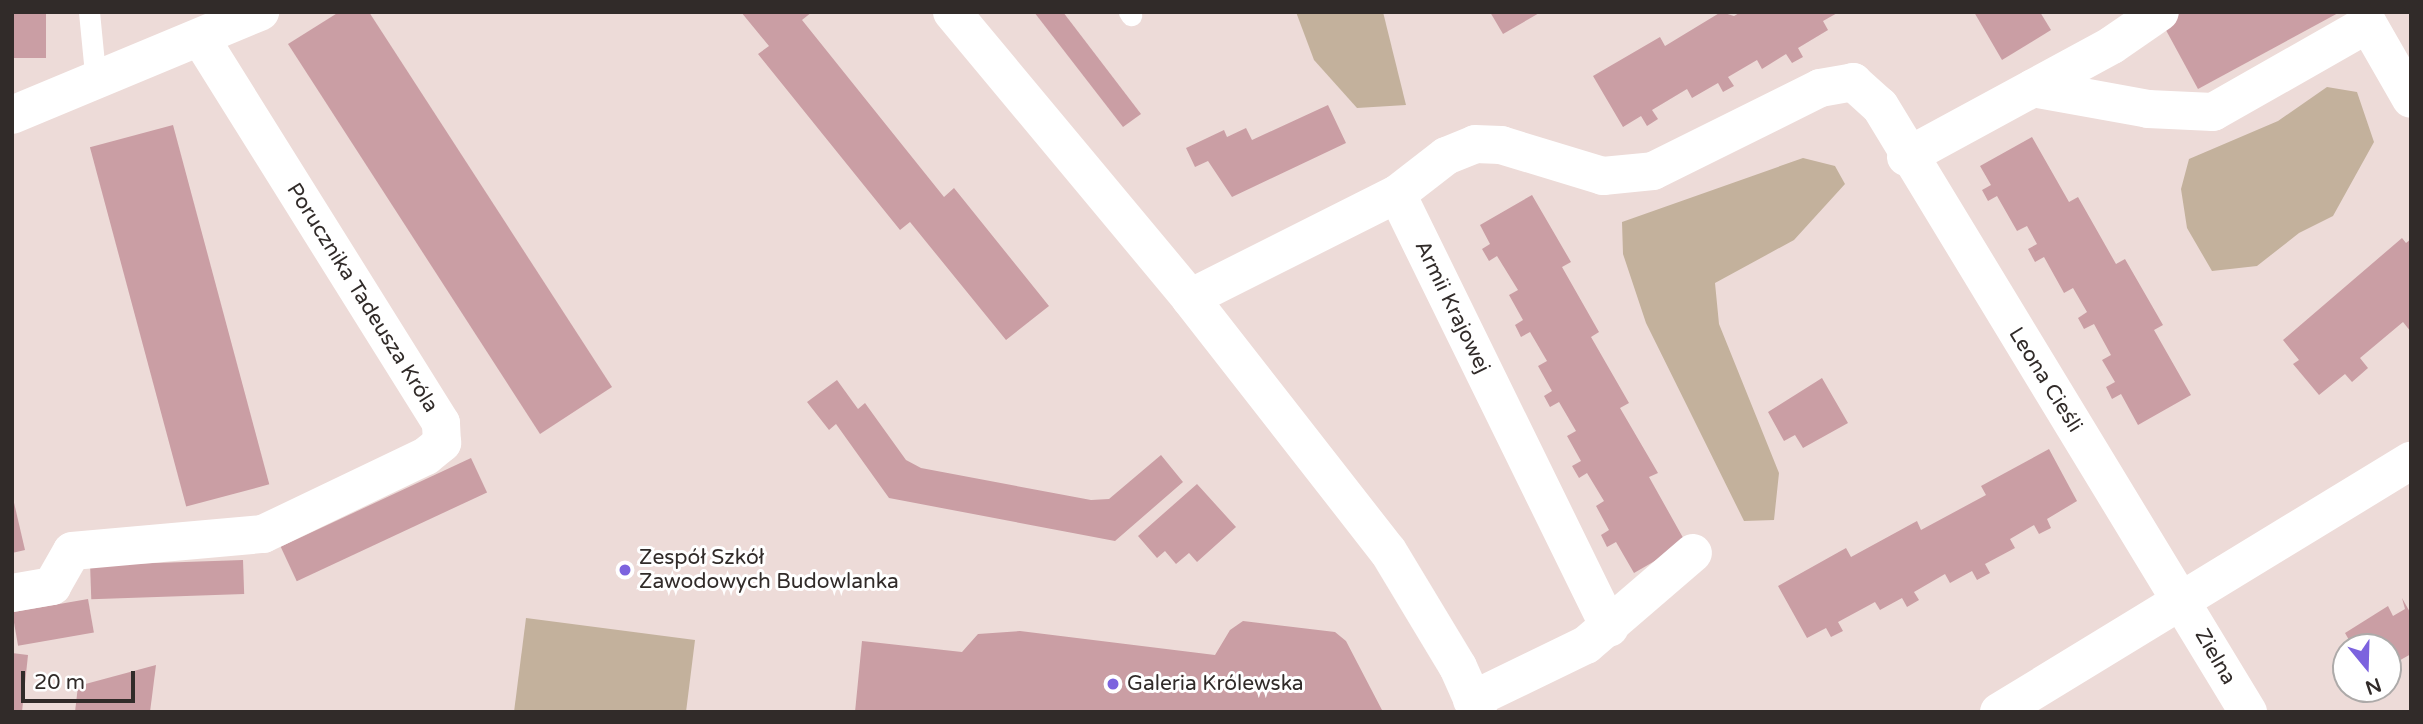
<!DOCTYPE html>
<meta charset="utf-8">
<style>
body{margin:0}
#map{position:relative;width:2423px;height:724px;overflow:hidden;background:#eddbd8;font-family:"Varela Round",sans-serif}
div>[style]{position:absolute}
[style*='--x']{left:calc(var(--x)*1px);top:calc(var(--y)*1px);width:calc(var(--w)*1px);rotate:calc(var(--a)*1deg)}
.green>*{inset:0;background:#c3b19c}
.building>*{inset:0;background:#ca9ea4;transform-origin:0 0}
.service>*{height:21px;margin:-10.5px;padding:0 10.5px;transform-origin:10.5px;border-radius:10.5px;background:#fff}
.minor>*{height:38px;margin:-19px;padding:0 19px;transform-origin:19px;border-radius:19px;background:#fff}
.tertiary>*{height:38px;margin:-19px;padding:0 19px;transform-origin:19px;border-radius:19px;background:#fff}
.dots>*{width:19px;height:19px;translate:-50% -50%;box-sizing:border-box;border:4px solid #fff;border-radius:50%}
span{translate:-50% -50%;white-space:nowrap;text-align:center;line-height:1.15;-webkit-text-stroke:6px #fff;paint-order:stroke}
.street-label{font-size:21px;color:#312b29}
.poi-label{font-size:21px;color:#312b29}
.left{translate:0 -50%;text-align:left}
.frame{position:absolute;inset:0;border:14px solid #312b29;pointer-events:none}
.north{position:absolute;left:2332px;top:633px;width:70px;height:70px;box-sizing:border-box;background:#fff;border:2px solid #adaaa9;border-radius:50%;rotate:161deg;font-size:19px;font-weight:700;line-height:28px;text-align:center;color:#312b29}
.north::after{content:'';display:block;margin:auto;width:24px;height:32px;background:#7c63de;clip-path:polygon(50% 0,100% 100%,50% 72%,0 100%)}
.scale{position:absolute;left:21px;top:671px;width:114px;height:32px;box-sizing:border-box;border:4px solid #312b29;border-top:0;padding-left:9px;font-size:21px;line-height:24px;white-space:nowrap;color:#312b29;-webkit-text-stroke:5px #fff;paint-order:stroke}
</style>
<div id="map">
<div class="green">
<i style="clip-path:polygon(1296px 12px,1383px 12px,1406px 105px,1357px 108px,1314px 60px)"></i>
<i style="clip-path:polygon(2327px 87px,2357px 92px,2374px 142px,2333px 216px,2299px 233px,2257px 266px,2212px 271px,2187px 228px,2181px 189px,2189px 159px,2278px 121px)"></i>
<i style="clip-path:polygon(1803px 158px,1835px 166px,1845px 184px,1794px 240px,1715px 283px,1719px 324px,1779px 473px,1774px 520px,1744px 521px,1646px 323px,1623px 254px,1622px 222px)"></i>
<i style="clip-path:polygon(526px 618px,695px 640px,686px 712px,514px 712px)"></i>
</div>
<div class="building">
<i style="left:12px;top:12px;width:34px;height:46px"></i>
<i style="clip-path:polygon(339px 12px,369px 12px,612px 387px,540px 434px,288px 44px)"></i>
<i style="clip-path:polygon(741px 12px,812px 12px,802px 20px,944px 197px,954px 188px,1049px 306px,1006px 340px,910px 222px,900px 230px,758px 54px,769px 46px)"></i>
<i style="clip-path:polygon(1034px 12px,1063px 12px,1141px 114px,1123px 127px)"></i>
<i style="clip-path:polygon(1490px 12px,1541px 12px,1503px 34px)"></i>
<i style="clip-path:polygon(1721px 12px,1734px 16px,1741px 12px,1839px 12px,1823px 21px,1828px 30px,1798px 48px,1803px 57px,1792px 63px,1786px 54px,1762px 69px,1757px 60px,1728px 77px,1734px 86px,1723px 92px,1718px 83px,1692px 98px,1687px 89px,1652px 110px,1658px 119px,1647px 126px,1641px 116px,1623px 127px,1593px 76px,1660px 37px,1665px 46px)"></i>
<i style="clip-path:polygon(1974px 12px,2040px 12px,2051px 30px,2002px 60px)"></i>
<i style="clip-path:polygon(2177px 12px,2340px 12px,2198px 89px,2161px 21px)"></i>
<i style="clip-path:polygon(1328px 105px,1346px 143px,1232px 197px,1208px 161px,1195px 167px,1186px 148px,1224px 130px,1227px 137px,1246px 128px,1252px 140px)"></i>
<i style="left:173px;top:125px;width:372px;height:86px;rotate:75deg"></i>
<i style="clip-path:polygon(2032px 137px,2069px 202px,2078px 197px,2116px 264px,2125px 259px,2163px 325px,2154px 330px,2191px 395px,2138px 425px,2121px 394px,2112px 399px,2106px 387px,2115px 382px,2102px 360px,2111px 355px,2094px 324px,2084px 329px,2078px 318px,2087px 312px,2073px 288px,2064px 293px,2044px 257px,2035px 262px,2028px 249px,2037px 244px,2027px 226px,2017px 231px,1997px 196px,1988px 201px,1982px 190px,1991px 185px,1980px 166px)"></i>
<i style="clip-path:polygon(1532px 195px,1571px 262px,1562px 267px,1599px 332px,1591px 337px,1629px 403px,1620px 408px,1658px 473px,1649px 477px,1686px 543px,1634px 573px,1616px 542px,1607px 547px,1601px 535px,1609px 530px,1596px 506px,1604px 501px,1587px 473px,1579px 478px,1572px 466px,1581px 461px,1567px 436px,1576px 431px,1559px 402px,1550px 407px,1544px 396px,1552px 391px,1538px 366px,1547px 361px,1530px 332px,1521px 337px,1515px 325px,1523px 320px,1509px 295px,1518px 290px,1497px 256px,1489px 261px,1482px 249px,1490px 244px,1480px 225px)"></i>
<i style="clip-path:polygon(2402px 238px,2406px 243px,2411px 239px,2411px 332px,2403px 322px,2360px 358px,2368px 368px,2352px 382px,2345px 374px,2319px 395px,2293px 364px,2299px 360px,2283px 340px)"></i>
<i style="clip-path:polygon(1822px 378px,1848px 423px,1803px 448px,1795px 435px,1784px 441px,1768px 412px)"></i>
<i style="clip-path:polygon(837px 380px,858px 409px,865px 403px,906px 460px,921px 468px,1091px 500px,1109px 499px,1161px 455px,1183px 482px,1115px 541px,889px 498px,836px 424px,829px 430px,807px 402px)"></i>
<i style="clip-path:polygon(2049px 449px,2077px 501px,2047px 519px,2051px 528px,2039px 534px,2034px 525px,2010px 539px,2015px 548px,1985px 564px,1990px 573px,1977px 580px,1972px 571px,1950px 583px,1945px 574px,1914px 592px,1919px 600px,1907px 607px,1902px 598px,1880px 610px,1875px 602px,1838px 622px,1843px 631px,1831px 637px,1826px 628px,1807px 638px,1778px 586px,1846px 548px,1851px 557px,1917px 521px,1921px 530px,1986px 495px,1981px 486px)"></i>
<i style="left:471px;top:458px;width:38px;height:210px;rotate:65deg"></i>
<i style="clip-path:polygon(1197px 484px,1236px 527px,1197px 562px,1189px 553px,1176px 564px,1165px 551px,1157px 558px,1138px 536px)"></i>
<i style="clip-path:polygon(12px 494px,25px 550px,12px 553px)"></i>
<i style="left:243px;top:560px;width:34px;height:153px;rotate:88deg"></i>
<i style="clip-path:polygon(2402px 598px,2411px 614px,2411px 654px,2388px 667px,2388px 647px,2353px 647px,2345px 633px,2388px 606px,2393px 616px,2405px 609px)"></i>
<i style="left:88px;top:599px;width:34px;height:77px;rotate:80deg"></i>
<i style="clip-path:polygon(1243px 621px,1335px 632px,1346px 641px,1383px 712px,855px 712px,862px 641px,962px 652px,978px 634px,1020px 631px,1215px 655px,1230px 630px)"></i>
<i style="clip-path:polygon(12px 653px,28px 655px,22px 712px,12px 712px)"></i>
<i style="clip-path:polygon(156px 665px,150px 712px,75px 712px,78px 686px)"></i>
</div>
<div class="service">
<i style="--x:89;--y:12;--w:71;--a:84.4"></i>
<i style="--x:1129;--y:12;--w:4;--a:56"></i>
</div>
<div class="minor">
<i style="--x:2033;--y:88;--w:117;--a:10.3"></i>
<i style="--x:2148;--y:109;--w:65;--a:2.6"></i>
<i style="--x:2213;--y:112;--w:178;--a:-29.6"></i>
<i style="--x:2368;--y:24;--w:86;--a:60.2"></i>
<i style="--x:12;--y:115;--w:269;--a:-22.6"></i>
<i style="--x:1906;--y:157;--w:234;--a:-28.5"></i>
<i style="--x:2112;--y:45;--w:58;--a:-34.5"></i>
<i style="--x:1397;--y:194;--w:62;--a:-37.8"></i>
<i style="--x:1446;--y:156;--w:31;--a:-22"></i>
<i style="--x:1475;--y:144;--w:26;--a:2"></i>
<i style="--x:1501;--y:145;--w:107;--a:16.9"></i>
<i style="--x:1603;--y:176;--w:50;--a:-5.7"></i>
<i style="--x:1653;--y:171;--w:186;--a:-26.4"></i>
<i style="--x:1820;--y:88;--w:34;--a:-10"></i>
<i style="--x:1853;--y:82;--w:36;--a:42"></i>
<i style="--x:1880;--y:106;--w:709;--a:58.73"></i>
<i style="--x:1190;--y:298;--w:232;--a:-26.7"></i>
<i style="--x:1397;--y:194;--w:483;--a:63.9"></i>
<i style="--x:12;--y:593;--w:41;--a:-9.9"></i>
<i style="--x:52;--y:586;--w:40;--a:-60.3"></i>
<i style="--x:72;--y:551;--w:192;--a:-5.1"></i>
<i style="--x:263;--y:534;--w:181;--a:-25.6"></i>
<i style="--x:426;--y:456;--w:21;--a:-39"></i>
<i style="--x:442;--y:443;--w:20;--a:-93"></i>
<i style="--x:441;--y:423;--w:453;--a:-122"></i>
<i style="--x:1472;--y:700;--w:127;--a:-25.8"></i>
<i style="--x:1586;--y:645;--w:141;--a:-40.7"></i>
<i style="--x:1999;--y:712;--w:482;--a:-31.4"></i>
</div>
<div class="tertiary">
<i style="--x:952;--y:12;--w:372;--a:50.2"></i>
<i style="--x:1190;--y:298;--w:321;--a:52"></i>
<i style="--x:1388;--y:551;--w:135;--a:58.9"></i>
<i style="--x:1458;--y:667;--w:49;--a:66"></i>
</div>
<div class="dots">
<i style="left:625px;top:570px;background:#7c63de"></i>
<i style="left:1113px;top:684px;background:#7c63de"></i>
</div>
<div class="street-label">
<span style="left:362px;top:298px;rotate:58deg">Porucznika Tadeusza Króla</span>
<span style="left:1452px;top:307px;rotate:64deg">Armii Krajowej</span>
<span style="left:2045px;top:380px;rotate:58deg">Leona Cieśli</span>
<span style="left:2215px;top:657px;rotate:60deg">Zielna</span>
</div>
<div class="poi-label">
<span class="left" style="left:639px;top:570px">Zespół Szkół<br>Zawodowych Budowlanka</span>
<span class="left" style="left:1127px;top:684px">Galeria Królewska</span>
</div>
<div class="frame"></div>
<div class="north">N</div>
<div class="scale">20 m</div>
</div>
